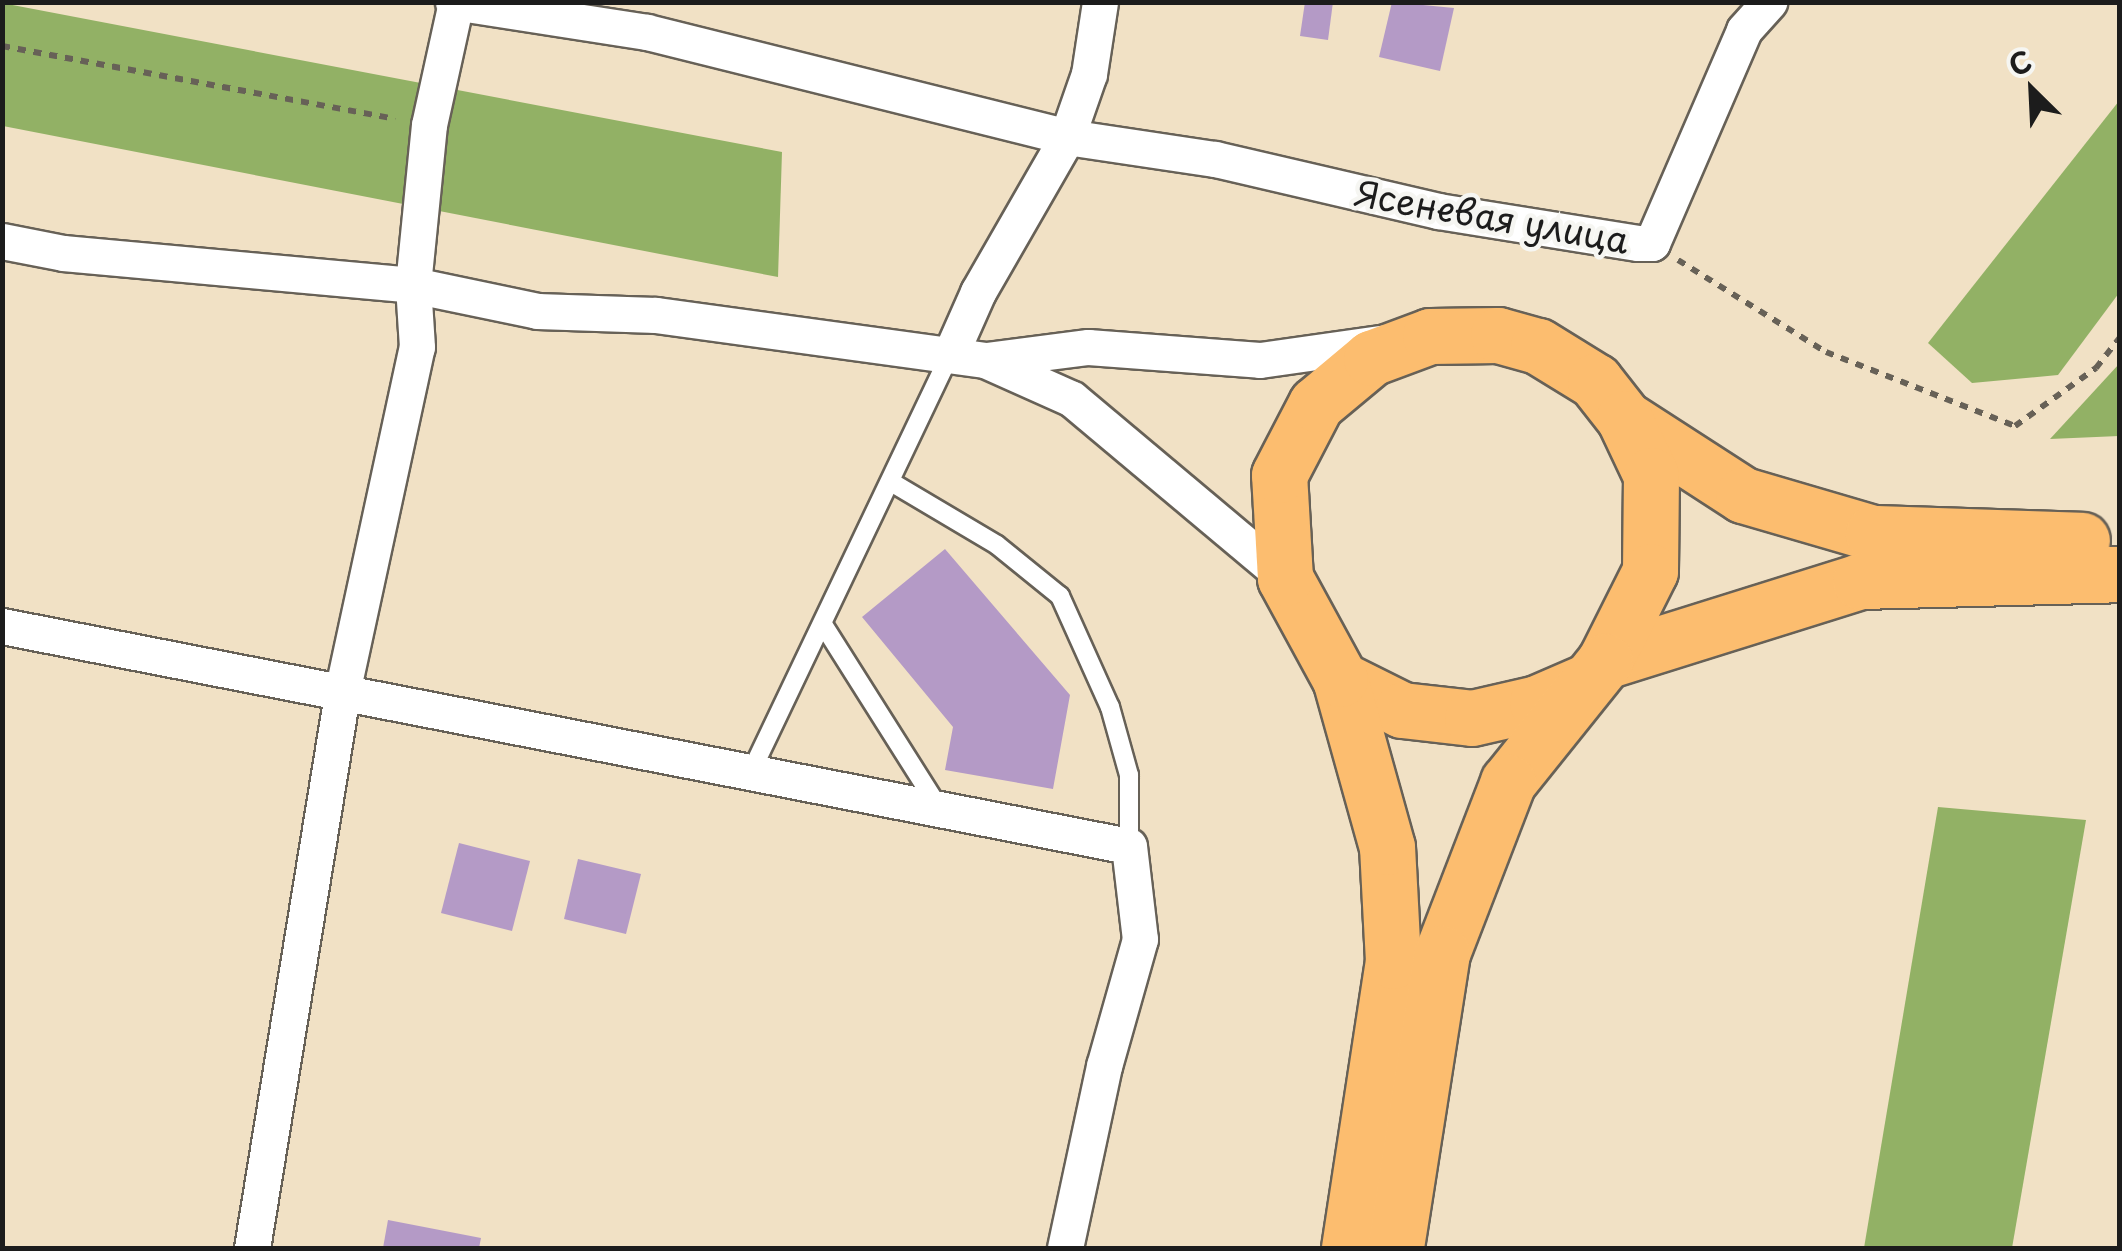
<!DOCTYPE html>
<html>
<head>
<meta charset="utf-8">
<style>
  body { margin:0 }
  #map { position:relative; width:2122px; height:1251px; overflow:hidden; background:#f1e1c5; font-family:"Playpen Sans",sans-serif }
  div>[style] { position:absolute }
  .forest>* { inset:0; background:#92b165 }
  .building>* { inset:0; background:#b49ac6 }
  .path>* { height:6px; margin-top:-3px; transform-origin:0; background:repeating-linear-gradient(90deg,#676157 0 8px,transparent 0 16px) }
  .roads { filter:drop-shadow(2px 0 #676157) drop-shadow(-2px 0 #676157) drop-shadow(0 2px #676157) drop-shadow(0 -2px #676157) }
  .service>* { height:18px; margin:-9px; padding:0 9px; transform-origin:9px; border-radius:9px; background:#fff }
  .minor>* { height:35px; margin:-17.5px; padding:0 17.5px; transform-origin:17.5px; border-radius:17.5px; background:#fff }
  .primary>* { height:55px; margin:-27.5px; padding:0 27.5px; transform-origin:27.5px; border-radius:27.5px; background:#fcbd6f }
  span { translate:-50% -50%; white-space:nowrap; text-align:center; line-height:1.15; -webkit-text-stroke:9px #f6f6f2; paint-order:stroke }
  .street-label { font-size:35px; color:#1c1c1c }
  .frame { position:absolute; inset:0; border:5px solid #1c1c1c; pointer-events:none }
  .north { position:absolute; left:1982px; top:40px; width:100px; height:100px; -webkit-text-stroke:8px #f6f6f2; paint-order:stroke; rotate:336deg; font-size:28px; font-weight:700; line-height:40px; text-align:center; color:#1c1c1c }
  .north::after { content:''; display:block; margin:auto; width:35px; height:45px; background:#1c1c1c; clip-path:polygon(50% 0,100% 100%,50% 72%,0 100%) }
</style>
</head>
<body>
<div id="map">
  <div class="forest">
    <i style="clip-path:polygon(2px 3px,782px 152px,778px 277px,3px 126px)"></i>
    <i style="clip-path:polygon(2119px 101px,2119px 293px,2058px 375px,1972px 383px,1928px 343px)"></i>
    <i style="clip-path:polygon(2119px 364px,2119px 436px,2050px 439px)"></i>
    <i style="clip-path:polygon(1938px 807px,2086px 820px,2012px 1248px,1864px 1248px)"></i>
  </div>
  <div class="building">
    <i style="clip-path:polygon(1305px 2px,1333px 2px,1328px 40px,1300px 36px)"></i>
    <i style="clip-path:polygon(1392px 2px,1454px 8px,1440px 71px,1379px 57px)"></i>
    <i style="clip-path:polygon(945px 549px,1070px 695px,1053px 789px,945px 770px,953px 727px,862px 617px)"></i>
    <i style="clip-path:polygon(459px 843px,530px 861px,512px 931px,441px 913px)"></i>
    <i style="clip-path:polygon(578px 859px,641px 874px,626px 934px,564px 919px)"></i>
    <i style="clip-path:polygon(388px 1220px,481px 1238px,479px 1248px,383px 1248px)"></i>
  </div>
  <div class="path">
    <i style="left:2px;top:46px;width:400px;rotate:10.5deg"></i>
    <i style="left:1678px;top:260px;width:174px;rotate:31.9deg"></i>
    <i style="left:1826px;top:352px;width:203px;rotate:21.4deg"></i>
    <i style="left:2015px;top:426px;width:100px;rotate:-35.6deg"></i>
    <i style="left:2096px;top:368px;width:39px;rotate:-52deg"></i>
  </div>
  <div class="roads">
    <div class="service">
      <i style="left:891px;top:482px;width:123px;rotate:30.7deg"></i>
      <i style="left:997px;top:545px;width:81px;rotate:39deg"></i>
      <i style="left:1060px;top:596px;width:122px;rotate:65.8deg"></i>
      <i style="left:1110px;top:707px;width:71px;rotate:74.4deg"></i>
      <i style="left:1129px;top:775px;width:71px;rotate:90deg"></i>
      <i style="left:824px;top:626px;width:215px;rotate:57.7deg"></i>
      <i style="left:750px;top:774px;width:467px;rotate:-64.5deg"></i>
    </div>
    <div class="minor">
      <i style="left:453px;top:2px;width:196px;rotate:8.8deg"></i>
      <i style="left:647px;top:32px;width:433px;rotate:14deg"></i>
      <i style="left:1067px;top:137px;width:150px;rotate:8.5deg"></i>
      <i style="left:1215px;top:159px;width:229px;rotate:13.1deg"></i>
      <i style="left:1438px;top:211px;width:203px;rotate:9.1deg"></i>
      <i style="left:1638px;top:243px;width:14px"></i>
      <i style="left:1652px;top:243px;width:232px;rotate:-66.6deg"></i>
      <i style="left:1744px;top:30px;width:38px;rotate:-48deg"></i>
      <i style="left:2px;top:241px;width:62px;rotate:11.1deg"></i>
      <i style="left:63px;top:253px;width:351px;rotate:5.2deg"></i>
      <i style="left:413px;top:285px;width:127px;rotate:11.8deg"></i>
      <i style="left:537px;top:311px;width:119px;rotate:1.9deg"></i>
      <i style="left:656px;top:315px;width:332px;rotate:7.8deg"></i>
      <i style="left:985px;top:360px;width:95px;rotate:24.1deg"></i>
      <i style="left:1072px;top:399px;width:278px;rotate:40deg"></i>
      <i style="left:951px;top:353px;width:67px;rotate:-66.1deg"></i>
      <i style="left:978px;top:292px;width:179px;rotate:-60.1deg"></i>
      <i style="left:1067px;top:137px;width:67px;rotate:-70.8deg"></i>
      <i style="left:1089px;top:74px;width:73px;rotate:-81.3deg"></i>
      <i style="left:986px;top:360px;width:103px;rotate:-7.3deg"></i>
      <i style="left:1088px;top:347px;width:172px;rotate:4.3deg"></i>
      <i style="left:1260px;top:360px;width:128px;rotate:-8.1deg"></i>
      <i style="left:2px;top:626px;width:1148px;rotate:11.05deg"></i>
      <i style="left:1129px;top:846px;width:94px;rotate:83.3deg"></i>
      <i style="left:1140px;top:939px;width:132px;rotate:105.8deg"></i>
      <i style="left:1104px;top:1066px;width:186px;rotate:102.1deg"></i>
      <i style="left:252px;top:1248px;width:567px;rotate:-80.77deg"></i>
      <i style="left:343px;top:688px;width:349px;rotate:-77.8deg"></i>
      <i style="left:417px;top:347px;width:62px;rotate:-93.7deg"></i>
      <i style="left:413px;top:285px;width:161px;rotate:-84.3deg"></i>
      <i style="left:429px;top:125px;width:126px;rotate:-77.6deg"></i>
    </div>
    <div class="primary">
      <i style="left:1624px;top:418px;width:142px;rotate:32.9deg"></i>
      <i style="left:1743px;top:495px;width:135px;rotate:16.3deg"></i>
      <i style="left:1873px;top:533px;width:209px;rotate:1.9deg"></i>
      <i style="left:1605px;top:661px;width:267px;rotate:-17.4deg"></i>
      <i style="left:1860px;top:581px;width:260px;rotate:-1.5deg"></i>
      <i style="left:1340px;top:679px;width:69px;rotate:26.6deg"></i>
      <i style="left:1402px;top:710px;width:70px;rotate:6.5deg"></i>
      <i style="left:1472px;top:718px;width:67px;rotate:-13deg"></i>
      <i style="left:1537px;top:703px;width:56px;rotate:-23.3deg"></i>
      <i style="left:1349px;top:1248px;width:290px;rotate:-81.3deg"></i>
      <i style="left:1393px;top:961px;width:114px;rotate:-93deg"></i>
      <i style="left:1387px;top:847px;width:174px;rotate:-105.6deg"></i>
      <i style="left:1340px;top:679px;width:115px;rotate:-118.6deg"></i>
      <i style="left:1285px;top:578px;width:103px;rotate:-93.3deg"></i>
      <i style="left:1279px;top:475px;width:80px;rotate:-62.5deg"></i>
      <i style="left:1316px;top:404px;width:72px;rotate:-39.9deg"></i>
      <i style="left:1371px;top:358px;width:63px;rotate:-20.4deg"></i>
      <i style="left:1430px;top:336px;width:68px;rotate:-0.8deg"></i>
      <i style="left:1498px;top:335px;width:41px;rotate:15.4deg"></i>
      <i style="left:1538px;top:346px;width:67px;rotate:31.6deg"></i>
      <i style="left:1595px;top:381px;width:47px;rotate:51.9deg"></i>
      <i style="left:1624px;top:418px;width:63px;rotate:64.7deg"></i>
      <i style="left:1651px;top:475px;width:96px;rotate:90.6deg"></i>
      <i style="left:1650px;top:571px;width:101px;rotate:116.6deg"></i>
      <i style="left:1605px;top:661px;width:155px;rotate:128.7deg"></i>
      <i style="left:1508px;top:782px;width:183px;rotate:111.1deg"></i>
      <i style="left:1442px;top:953px;width:299px;rotate:98.9deg"></i>
    </div>
  </div>
  <div class="street-label">
    <span style="left:1492px;top:216px;rotate:10deg">Ясеневая улица</span>
  </div>
  <div class="frame"></div>
  <div class="north">С</div>
</div>
</body>
</html>
